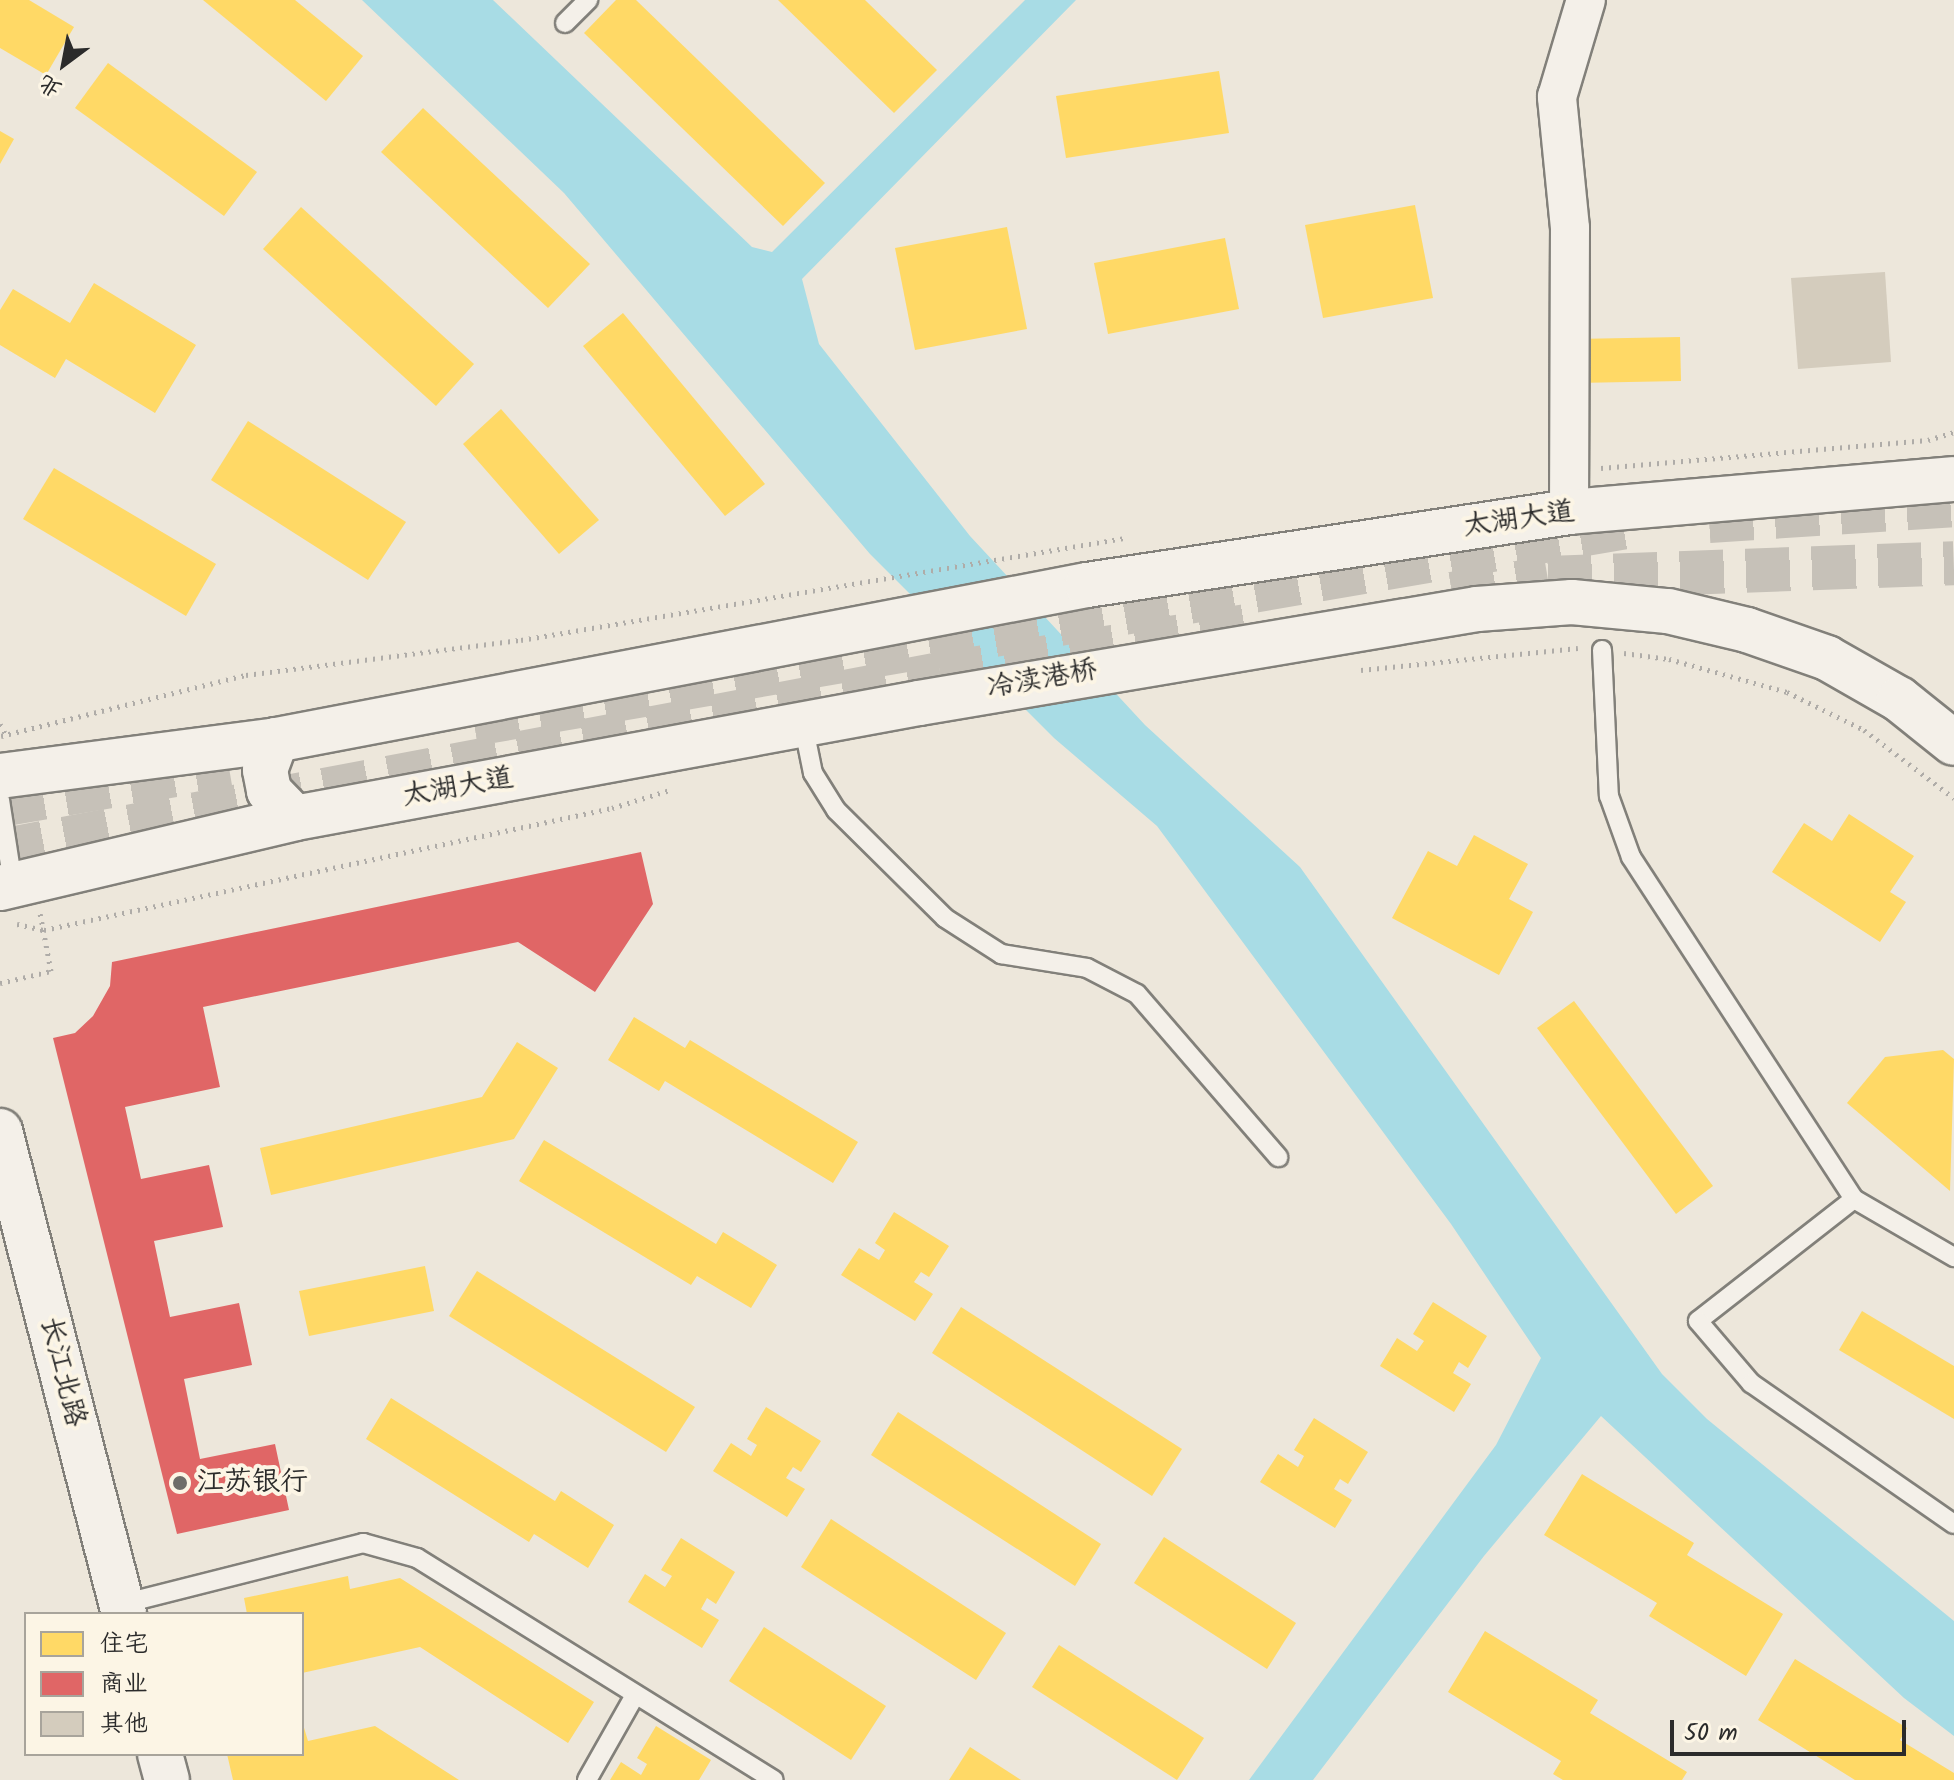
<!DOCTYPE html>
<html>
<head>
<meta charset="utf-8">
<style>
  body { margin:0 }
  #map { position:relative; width:1954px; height:1780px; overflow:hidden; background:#ede7db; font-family:Kalam,"LXGW WenKai TC",sans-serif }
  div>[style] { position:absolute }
  .water>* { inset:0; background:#a8dce5 }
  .homes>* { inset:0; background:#ffd966 }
  .shops>* { inset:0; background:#e06666 }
  .building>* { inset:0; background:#d4ccbd }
  .highway-tunnel>* { height:44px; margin-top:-22px; transform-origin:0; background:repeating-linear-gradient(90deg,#c6c1b8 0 44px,transparent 0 66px) }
  .path>* { height:5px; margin-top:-2.5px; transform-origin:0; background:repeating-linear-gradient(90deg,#afaca8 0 2px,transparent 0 8px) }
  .roads { filter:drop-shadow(2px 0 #82807a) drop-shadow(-2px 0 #82807a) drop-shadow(0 2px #82807a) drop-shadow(0 -2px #82807a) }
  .lane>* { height:18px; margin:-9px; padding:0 9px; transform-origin:9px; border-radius:9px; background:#f4f0e9 }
  .street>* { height:38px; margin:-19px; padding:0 19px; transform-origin:19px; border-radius:19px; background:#f4f0e9 }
  .secondary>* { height:44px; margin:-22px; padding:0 22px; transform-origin:22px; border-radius:22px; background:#f4f0e9 }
  .primary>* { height:44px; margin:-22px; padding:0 22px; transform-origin:22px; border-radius:22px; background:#f4f0e9 }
  .dots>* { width:22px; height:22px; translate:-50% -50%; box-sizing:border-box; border:4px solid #fcf5e5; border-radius:50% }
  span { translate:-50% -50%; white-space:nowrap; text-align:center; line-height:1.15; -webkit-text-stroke:8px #fcf5e5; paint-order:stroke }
  .street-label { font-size:28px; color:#2b2b2b }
  .poi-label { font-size:28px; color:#2b2b2b }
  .left { translate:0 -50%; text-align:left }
  .legend { position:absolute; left:24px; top:1612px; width:280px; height:144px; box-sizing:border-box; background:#fcf5e5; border:2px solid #a8a49b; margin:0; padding:10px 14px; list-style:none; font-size:24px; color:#2b2b2b }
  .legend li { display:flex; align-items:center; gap:16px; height:40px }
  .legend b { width:40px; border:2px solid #a8a49b }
  .north { position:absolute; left:24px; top:24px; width:80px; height:80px; -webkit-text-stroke:6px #fcf5e5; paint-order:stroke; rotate:212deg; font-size:22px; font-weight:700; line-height:32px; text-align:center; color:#2b2b2b }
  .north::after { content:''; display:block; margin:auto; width:28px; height:36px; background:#2b2b2b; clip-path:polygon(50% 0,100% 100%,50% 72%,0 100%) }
  .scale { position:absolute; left:1670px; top:1720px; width:236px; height:36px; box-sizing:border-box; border:4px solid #2b2b2b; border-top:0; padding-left:10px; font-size:24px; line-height:28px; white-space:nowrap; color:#2b2b2b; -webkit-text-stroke:6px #fcf5e5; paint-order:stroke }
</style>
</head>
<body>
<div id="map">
  <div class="water">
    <i style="clip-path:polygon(362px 0,493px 0,752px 247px,772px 252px,1025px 0,1076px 0,802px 279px,819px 344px,970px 536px,1145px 725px,1300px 867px,1662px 1374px,1707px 1419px,1954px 1621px,1954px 1736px,1904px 1698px,1601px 1416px,1484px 1556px,1313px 1780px,1249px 1780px,1496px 1445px,1541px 1358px,1451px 1224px,1157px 826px,1054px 738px,870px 554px,564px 193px)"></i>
  </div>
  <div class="homes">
    <i style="clip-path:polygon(0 0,29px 0,74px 27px,46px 75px,0 48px)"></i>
    <i style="clip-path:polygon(203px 0,295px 0,363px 56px,326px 101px)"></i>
    <i style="clip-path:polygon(616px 0,636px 0,825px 183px,783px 226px,584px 33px)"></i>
    <i style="clip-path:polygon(778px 0,865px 0,937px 70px,894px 113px)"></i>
    <i style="clip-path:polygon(108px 63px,257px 172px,224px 216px,75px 108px)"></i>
    <i style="clip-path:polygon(1219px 71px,1229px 133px,1066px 158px,1056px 96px)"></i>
    <i style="clip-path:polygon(423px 108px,590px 264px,548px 308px,381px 152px)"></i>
    <i style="clip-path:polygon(0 131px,14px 139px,0 164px)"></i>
    <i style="clip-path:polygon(1415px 205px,1433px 298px,1323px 318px,1305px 225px)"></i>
    <i style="clip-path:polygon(301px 207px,474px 364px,436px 406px,263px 249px)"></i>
    <i style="clip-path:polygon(1007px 227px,1027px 329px,915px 350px,895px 248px)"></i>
    <i style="clip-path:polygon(1225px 238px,1239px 309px,1108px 334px,1094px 263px)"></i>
    <i style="clip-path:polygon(94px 283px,196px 345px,155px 413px,66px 359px,55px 378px,0 345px,0 310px,13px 289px,70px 323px)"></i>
    <i style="clip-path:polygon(623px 313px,765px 484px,725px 516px,583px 346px)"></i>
    <i style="clip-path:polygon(1680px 337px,1681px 381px,1576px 383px,1575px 339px)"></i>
    <i style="clip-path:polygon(501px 409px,599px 520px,559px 554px,463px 444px)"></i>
    <i style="clip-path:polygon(248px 421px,406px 522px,368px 580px,211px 480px)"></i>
    <i style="clip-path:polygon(54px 468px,216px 564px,186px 616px,23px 519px)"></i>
    <i style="clip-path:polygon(1849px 814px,1914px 856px,1890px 892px,1906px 902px,1880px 942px,1772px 872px,1804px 823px,1832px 841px)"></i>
    <i style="clip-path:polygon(1474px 835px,1528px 864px,1509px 899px,1533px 912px,1499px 975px,1392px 918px,1428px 851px,1457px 866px)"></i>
    <i style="clip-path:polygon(1574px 1001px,1713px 1186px,1676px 1214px,1537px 1028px)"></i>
    <i style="clip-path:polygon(634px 1017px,685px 1048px,690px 1040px,858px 1142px,833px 1183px,665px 1081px,659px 1091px,608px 1060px)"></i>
    <i style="clip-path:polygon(517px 1042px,558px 1068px,514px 1139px,271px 1195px,260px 1148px,482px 1097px)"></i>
    <i style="clip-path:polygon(1943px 1050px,1954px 1059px,1950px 1191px,1847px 1103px,1885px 1057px)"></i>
    <i style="clip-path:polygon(544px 1140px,716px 1244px,723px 1232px,777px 1265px,751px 1308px,697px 1276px,691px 1285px,519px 1181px)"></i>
    <i style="clip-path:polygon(894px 1212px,949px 1246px,929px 1277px,921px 1272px,914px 1282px,933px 1294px,915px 1321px,841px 1275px,859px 1248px,879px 1260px,885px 1250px,875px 1243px)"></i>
    <i style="clip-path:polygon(425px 1266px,434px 1311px,309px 1336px,299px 1291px)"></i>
    <i style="clip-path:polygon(477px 1271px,695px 1407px,666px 1452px,449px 1316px)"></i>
    <i style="clip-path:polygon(1433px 1302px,1487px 1336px,1468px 1368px,1459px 1362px,1453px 1373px,1471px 1384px,1454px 1412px,1380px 1366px,1397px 1338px,1417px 1351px,1424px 1341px,1413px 1334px)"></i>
    <i style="clip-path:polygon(961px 1307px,1182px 1449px,1152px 1496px,932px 1353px)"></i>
    <i style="clip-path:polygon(1862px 1311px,1954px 1366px,1954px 1419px,1839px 1350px)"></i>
    <i style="clip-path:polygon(391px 1398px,555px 1501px,561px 1491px,614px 1525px,588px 1568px,534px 1534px,529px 1542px,366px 1439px)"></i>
    <i style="clip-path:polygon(766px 1407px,821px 1441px,801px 1472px,793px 1467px,786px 1478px,805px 1489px,787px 1517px,713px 1471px,731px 1443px,751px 1456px,757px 1445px,747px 1439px)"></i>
    <i style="clip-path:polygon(898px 1412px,1101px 1544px,1075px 1586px,871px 1455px)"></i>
    <i style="clip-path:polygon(1314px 1418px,1368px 1452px,1348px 1484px,1340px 1479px,1334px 1489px,1352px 1500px,1335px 1528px,1260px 1482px,1278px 1454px,1298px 1467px,1304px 1456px,1294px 1450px)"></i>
    <i style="clip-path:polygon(1582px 1474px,1694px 1543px,1687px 1555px,1783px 1614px,1746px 1676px,1649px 1616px,1657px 1603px,1544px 1535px)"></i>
    <i style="clip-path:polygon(831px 1519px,1006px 1633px,976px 1680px,801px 1567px)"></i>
    <i style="clip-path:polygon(1164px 1537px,1296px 1623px,1267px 1669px,1134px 1583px)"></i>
    <i style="clip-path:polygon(681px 1538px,735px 1572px,716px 1604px,707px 1598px,701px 1609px,719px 1620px,702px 1648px,628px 1602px,645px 1574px,665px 1587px,672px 1576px,661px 1570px)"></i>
    <i style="clip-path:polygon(348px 1576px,350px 1589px,400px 1578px,594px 1702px,568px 1743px,420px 1647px,302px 1673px,302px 1614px,247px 1614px,244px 1598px)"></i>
    <i style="clip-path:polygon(764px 1627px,886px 1706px,851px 1760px,729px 1681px)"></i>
    <i style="clip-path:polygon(1485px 1631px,1598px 1700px,1590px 1713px,1687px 1772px,1682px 1780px,1563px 1780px,1553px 1774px,1561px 1761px,1448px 1692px)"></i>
    <i style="clip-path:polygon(1059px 1645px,1204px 1738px,1177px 1780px,1032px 1687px)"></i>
    <i style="clip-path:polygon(1795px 1659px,1907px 1728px,1900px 1740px,1954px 1773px,1954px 1780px,1855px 1780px,1758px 1720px)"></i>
    <i style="clip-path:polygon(302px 1721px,308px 1741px,375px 1726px,459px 1780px,233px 1780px,227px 1754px,302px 1754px)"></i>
    <i style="clip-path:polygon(656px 1726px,711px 1760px,699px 1780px,610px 1780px,621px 1762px,641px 1775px,647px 1764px,637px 1758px)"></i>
    <i style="clip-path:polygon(970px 1747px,1021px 1780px,949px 1780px)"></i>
  </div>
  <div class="shops">
    <i style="clip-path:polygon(641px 852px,653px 904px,595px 992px,518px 942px,203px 1007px,220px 1087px,125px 1107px,141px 1179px,209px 1165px,223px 1227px,154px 1241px,170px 1317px,239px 1303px,252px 1365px,184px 1379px,200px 1459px,275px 1444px,289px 1510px,177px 1534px,53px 1038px,75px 1033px,93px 1016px,110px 986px,112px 962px)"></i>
  </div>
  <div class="building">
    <i style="clip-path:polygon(1885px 272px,1891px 362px,1798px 369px,1791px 278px)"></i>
  </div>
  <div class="highway-tunnel">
    <i style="left:1709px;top:521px;width:246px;rotate:-3.7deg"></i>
    <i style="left:1452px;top:594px;width:97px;rotate:-9.5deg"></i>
    <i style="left:1548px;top:578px;width:406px;rotate:-2.1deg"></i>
    <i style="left:474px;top:724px;width:1175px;rotate:-9.7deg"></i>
    <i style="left:0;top:805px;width:232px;rotate:-9.7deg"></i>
    <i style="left:0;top:851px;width:957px;rotate:-10.66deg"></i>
    <i style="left:940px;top:674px;width:317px;rotate:-8.9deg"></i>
  </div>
  <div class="path">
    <i style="left:1601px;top:468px;width:328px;rotate:-4.9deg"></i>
    <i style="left:1928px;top:440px;width:27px;rotate:-17deg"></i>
    <i style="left:1624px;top:653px;width:45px;rotate:7.6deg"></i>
    <i style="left:1669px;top:659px;width:123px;rotate:15.6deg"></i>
    <i style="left:1787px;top:692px;width:86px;rotate:26.3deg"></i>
    <i style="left:1864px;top:730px;width:113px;rotate:37.1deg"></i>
    <i style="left:1361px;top:670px;width:218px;rotate:-5.8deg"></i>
    <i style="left:0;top:724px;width:13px;rotate:61deg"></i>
    <i style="left:1px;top:736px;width:252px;rotate:-14deg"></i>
    <i style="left:246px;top:675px;width:277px;rotate:-7.3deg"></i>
    <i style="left:521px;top:640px;width:613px;rotate:-9.59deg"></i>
    <i style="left:17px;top:924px;width:28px;rotate:13deg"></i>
    <i style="left:44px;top:930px;width:581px;rotate:-12.12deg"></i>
    <i style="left:612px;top:808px;width:61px;rotate:-17.2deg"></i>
    <i style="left:0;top:983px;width:52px;rotate:-13.2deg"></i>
    <i style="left:51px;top:971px;width:59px;rotate:-100.7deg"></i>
  </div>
  <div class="roads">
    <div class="lane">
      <i style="left:565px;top:23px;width:33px;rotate:-45deg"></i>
      <i style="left:1602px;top:650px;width:146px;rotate:87.3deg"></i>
      <i style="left:1609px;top:796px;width:65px;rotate:70.2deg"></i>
      <i style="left:1631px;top:857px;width:408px;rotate:56.9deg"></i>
      <i style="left:1854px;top:1199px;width:116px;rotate:30.1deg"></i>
      <i style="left:803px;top:724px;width:50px;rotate:78.5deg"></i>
      <i style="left:813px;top:773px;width:44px;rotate:58.1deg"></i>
      <i style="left:836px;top:810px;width:153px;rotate:44.7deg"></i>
      <i style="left:945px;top:918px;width:67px;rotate:32.7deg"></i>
      <i style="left:1001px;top:954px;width:87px;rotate:9.2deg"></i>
      <i style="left:1087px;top:968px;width:56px;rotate:27.5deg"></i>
      <i style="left:1137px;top:994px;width:216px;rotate:49.1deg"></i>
      <i style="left:0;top:800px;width:85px;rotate:81.2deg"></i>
      <i style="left:1854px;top:1199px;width:198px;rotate:142deg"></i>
      <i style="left:1698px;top:1321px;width:82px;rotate:49.5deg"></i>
      <i style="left:1751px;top:1383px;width:247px;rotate:34.8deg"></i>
      <i style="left:122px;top:1604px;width:249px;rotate:-14.2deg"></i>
      <i style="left:363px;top:1543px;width:56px;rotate:15.5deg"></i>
      <i style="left:417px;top:1558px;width:420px;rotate:31.9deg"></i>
      <i style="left:587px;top:1780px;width:98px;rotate:-60.5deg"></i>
    </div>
    <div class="street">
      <i style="left:1569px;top:512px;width:284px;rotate:-89.8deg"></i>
      <i style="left:1570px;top:228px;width:132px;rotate:-95.7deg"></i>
      <i style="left:1557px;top:97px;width:101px;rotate:-73.4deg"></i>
    </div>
    <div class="secondary">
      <i style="left:0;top:1131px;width:499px;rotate:75.6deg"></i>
      <i style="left:160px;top:1754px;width:27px;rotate:75deg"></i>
    </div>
    <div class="primary">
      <i style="left:276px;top:740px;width:32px;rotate:110deg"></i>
      <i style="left:265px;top:770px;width:21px;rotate:79deg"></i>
      <i style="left:269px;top:791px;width:37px;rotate:46deg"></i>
      <i style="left:0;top:776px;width:278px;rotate:-7.4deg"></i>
      <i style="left:276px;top:740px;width:826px;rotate:-10.82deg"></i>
      <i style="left:1087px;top:585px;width:487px;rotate:-8.6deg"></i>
      <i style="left:1569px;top:512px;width:386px;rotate:-4.9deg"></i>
      <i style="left:0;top:888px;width:303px;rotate:-13.3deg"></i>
      <i style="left:295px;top:818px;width:635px;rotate:-10.44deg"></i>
      <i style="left:919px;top:703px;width:566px;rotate:-9.56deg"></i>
      <i style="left:1477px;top:609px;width:95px;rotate:-4.2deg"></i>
      <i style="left:1572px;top:602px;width:96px;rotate:5.4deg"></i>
      <i style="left:1668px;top:611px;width:81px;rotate:13.5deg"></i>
      <i style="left:1747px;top:630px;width:85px;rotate:19.3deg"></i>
      <i style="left:1827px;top:658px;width:83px;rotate:29.7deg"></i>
      <i style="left:1899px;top:699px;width:70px;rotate:38.7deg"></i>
    </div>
  </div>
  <div class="dots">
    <i style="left:180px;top:1483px;background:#6f6d69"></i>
  </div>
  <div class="street-label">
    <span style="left:1519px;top:520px;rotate:-8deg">太湖大道</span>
    <span style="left:1042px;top:680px;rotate:-10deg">冷渎港桥</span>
    <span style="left:458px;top:788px;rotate:-10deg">太湖大道</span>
    <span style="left:62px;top:1372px;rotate:76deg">长江北路</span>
  </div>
  <div class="poi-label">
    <span class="left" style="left:196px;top:1483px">江苏银行</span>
  </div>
  <ul class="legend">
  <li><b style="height:22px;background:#ffd966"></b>住宅</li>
  <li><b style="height:22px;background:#e06666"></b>商业</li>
  <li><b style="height:22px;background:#d4ccbd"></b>其他</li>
  </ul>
  <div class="north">北</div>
  <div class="scale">50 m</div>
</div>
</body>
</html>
